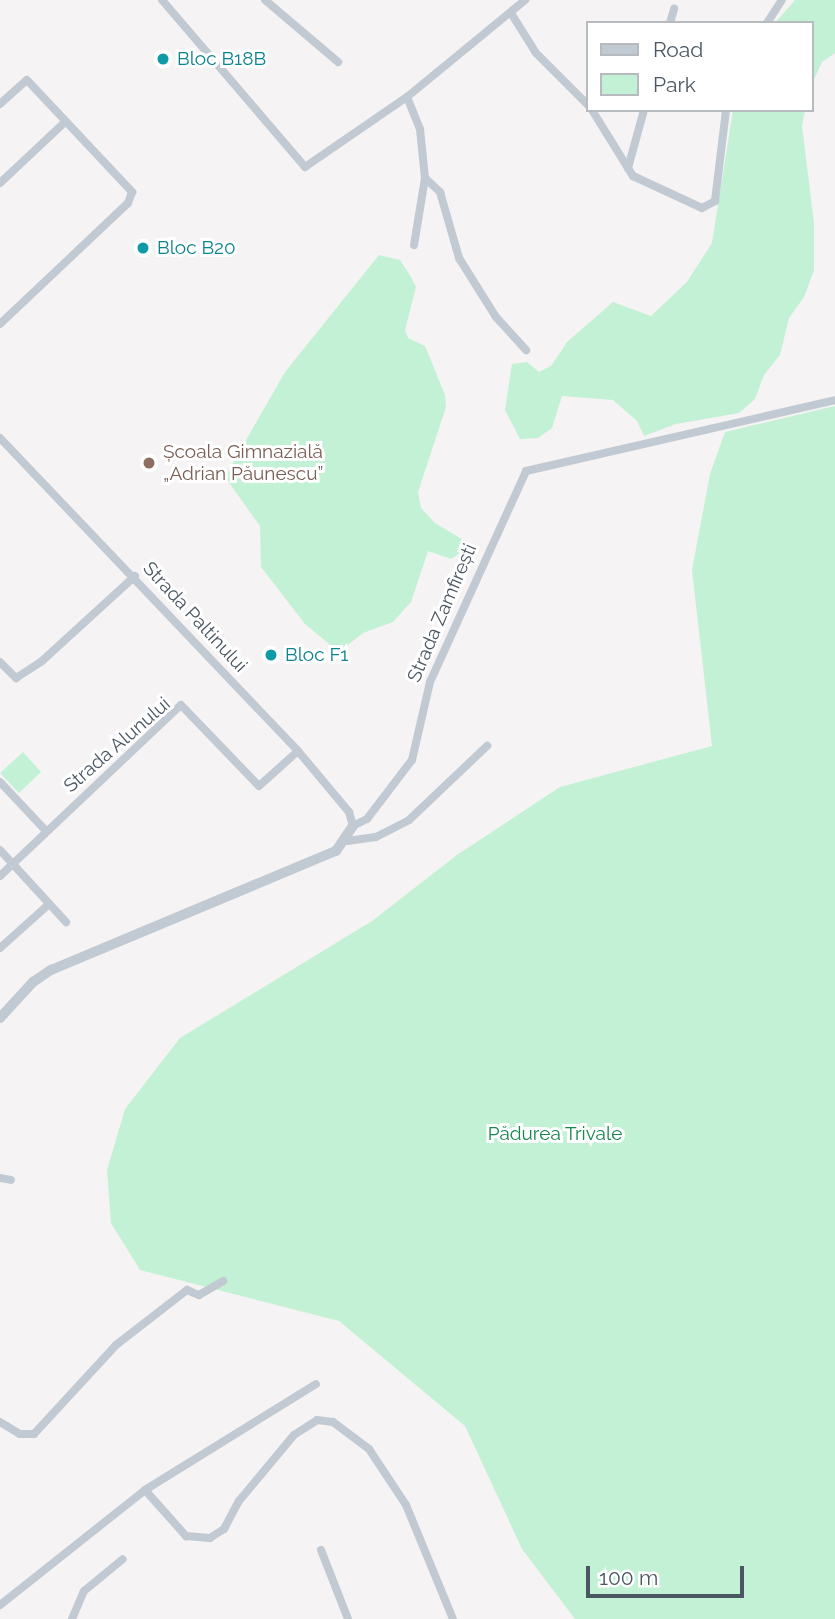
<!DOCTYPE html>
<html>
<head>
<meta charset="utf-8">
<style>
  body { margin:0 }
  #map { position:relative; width:835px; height:1619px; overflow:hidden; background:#f5f3f3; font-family:Raleway,sans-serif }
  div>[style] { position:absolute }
  .green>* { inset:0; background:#c3f1d5 }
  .minor>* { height:8px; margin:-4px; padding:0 4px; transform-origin:4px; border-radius:4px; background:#c1cad2 }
  .tertiary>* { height:10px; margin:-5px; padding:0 5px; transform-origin:5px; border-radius:5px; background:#c1cad2 }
  .dots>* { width:19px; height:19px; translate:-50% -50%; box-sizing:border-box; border:4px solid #fff; border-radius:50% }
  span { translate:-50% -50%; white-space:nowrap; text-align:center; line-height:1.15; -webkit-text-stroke:6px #fff; paint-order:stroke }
  .culture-label { font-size:19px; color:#0d838f }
  .left { translate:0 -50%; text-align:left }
  .education-label { font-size:19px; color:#785e54 }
  .street-label { font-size:19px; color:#4a5661 }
  .park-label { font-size:19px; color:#17864f }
  .legend { position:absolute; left:586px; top:21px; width:228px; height:91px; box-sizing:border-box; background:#fff; border:2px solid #b7bbc0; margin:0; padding:9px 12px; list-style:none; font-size:21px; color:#4a5661 }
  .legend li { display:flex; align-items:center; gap:14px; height:35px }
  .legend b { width:35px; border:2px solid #b7bbc0 }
  .scale { position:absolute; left:586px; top:1566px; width:158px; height:32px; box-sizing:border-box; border:4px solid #4a5661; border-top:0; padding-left:9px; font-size:21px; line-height:24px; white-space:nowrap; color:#4a5661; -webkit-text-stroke:5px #fff; paint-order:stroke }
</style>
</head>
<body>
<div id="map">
  <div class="green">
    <i style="clip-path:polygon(795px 0,835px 0,835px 53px,822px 62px,812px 84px,812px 23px,775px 23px)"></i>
    <i style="clip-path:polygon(733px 110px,805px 110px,802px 126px,814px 223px,814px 270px,804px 297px,789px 318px,780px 355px,764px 375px,755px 399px,739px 413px,676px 424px,644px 436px,637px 421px,613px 400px,562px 396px,552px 428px,538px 438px,520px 439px,505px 410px,512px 364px,527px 362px,539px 372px,551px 366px,567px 342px,613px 302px,651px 316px,687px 282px,712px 243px)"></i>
    <i style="clip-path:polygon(379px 255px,400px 260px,411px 277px,416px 287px,405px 330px,408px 338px,425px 346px,445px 395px,446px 407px,418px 492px,421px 508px,435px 523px,465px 541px,460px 553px,451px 559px,428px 551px,411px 602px,393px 622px,363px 633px,339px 652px,305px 624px,261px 567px,260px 526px,225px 477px,285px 372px)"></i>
    <i style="clip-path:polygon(835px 406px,835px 1619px,575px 1619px,522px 1549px,465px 1426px,339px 1321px,140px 1270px,111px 1223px,107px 1170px,125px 1109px,180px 1038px,372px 921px,457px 855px,560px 787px,712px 746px,692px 570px,710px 474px,725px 432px)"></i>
    <i style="clip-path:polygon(23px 752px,41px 772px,19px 793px,0 773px)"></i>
  </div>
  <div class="minor">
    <i style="left:162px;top:0;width:220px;rotate:49.4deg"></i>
    <i style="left:305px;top:167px;width:124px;rotate:-34.5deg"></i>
    <i style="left:407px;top:97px;width:153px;rotate:-39.4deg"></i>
    <i style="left:265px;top:0;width:96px;rotate:40.3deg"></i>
    <i style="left:511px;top:13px;width:47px;rotate:58deg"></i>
    <i style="left:536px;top:53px;width:74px;rotate:45deg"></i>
    <i style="left:670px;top:23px;width:15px;rotate:-74deg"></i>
    <i style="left:767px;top:23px;width:27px;rotate:-57deg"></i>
    <i style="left:407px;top:97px;width:35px;rotate:68deg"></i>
    <i style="left:420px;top:129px;width:49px;rotate:84.2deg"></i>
    <i style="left:425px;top:178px;width:68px;rotate:99.3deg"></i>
    <i style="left:0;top:104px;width:36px;rotate:-42deg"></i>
    <i style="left:27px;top:80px;width:154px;rotate:46.8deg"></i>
    <i style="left:132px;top:192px;width:12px;rotate:110deg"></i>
    <i style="left:128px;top:203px;width:176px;rotate:136.6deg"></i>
    <i style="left:592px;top:110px;width:78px;rotate:58.2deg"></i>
    <i style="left:633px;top:176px;width:76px;rotate:24.9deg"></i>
    <i style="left:702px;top:208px;width:15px;rotate:-28deg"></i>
    <i style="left:715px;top:201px;width:92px;rotate:-83.1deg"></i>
    <i style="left:628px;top:168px;width:60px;rotate:-74.6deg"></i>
    <i style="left:425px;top:178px;width:21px;rotate:43deg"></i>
    <i style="left:440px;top:192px;width:69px;rotate:73.9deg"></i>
    <i style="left:459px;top:258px;width:70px;rotate:57.9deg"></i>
    <i style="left:496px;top:317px;width:45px;rotate:47.7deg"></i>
    <i style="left:0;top:183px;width:89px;rotate:-43.2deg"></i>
    <i style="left:0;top:438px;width:432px;rotate:46.4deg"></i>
    <i style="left:298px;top:751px;width:80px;rotate:50.1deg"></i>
    <i style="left:349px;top:812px;width:15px;rotate:74deg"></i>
    <i style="left:353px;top:826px;width:16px;rotate:-27deg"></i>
    <i style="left:367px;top:819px;width:74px;rotate:-52.7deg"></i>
    <i style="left:412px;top:760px;width:80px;rotate:-77deg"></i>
    <i style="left:430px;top:682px;width:232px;rotate:-65.5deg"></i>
    <i style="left:526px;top:471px;width:317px;rotate:-12.9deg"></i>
    <i style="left:0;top:662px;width:23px;rotate:45deg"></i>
    <i style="left:16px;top:678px;width:31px;rotate:-33deg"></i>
    <i style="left:42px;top:661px;width:126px;rotate:-42.4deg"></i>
    <i style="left:0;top:782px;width:67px;rotate:46.8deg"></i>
    <i style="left:347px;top:841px;width:29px;rotate:-8deg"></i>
    <i style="left:376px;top:837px;width:37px;rotate:-27deg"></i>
    <i style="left:409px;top:820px;width:108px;rotate:-43.5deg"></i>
    <i style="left:0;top:850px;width:98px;rotate:47.5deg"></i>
    <i style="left:0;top:876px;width:249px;rotate:-43.4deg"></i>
    <i style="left:181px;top:705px;width:112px;rotate:46.1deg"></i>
    <i style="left:259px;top:786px;width:52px;rotate:-41.9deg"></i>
    <i style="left:0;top:948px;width:66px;rotate:-41.9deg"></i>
    <i style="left:0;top:1178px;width:11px;rotate:10deg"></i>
    <i style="left:0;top:1422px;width:23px;rotate:31deg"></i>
    <i style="left:20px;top:1434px;width:14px"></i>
    <i style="left:34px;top:1434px;width:121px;rotate:-47.3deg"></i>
    <i style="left:116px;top:1345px;width:90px;rotate:-37.8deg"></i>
    <i style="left:187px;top:1290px;width:13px;rotate:23deg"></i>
    <i style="left:199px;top:1295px;width:28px;rotate:-30deg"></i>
    <i style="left:145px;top:1490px;width:201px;rotate:-31.8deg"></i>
    <i style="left:321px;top:1550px;width:74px;rotate:68.6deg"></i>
    <i style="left:0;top:1605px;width:185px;rotate:-38.4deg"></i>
    <i style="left:145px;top:1490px;width:62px;rotate:48.3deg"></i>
    <i style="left:186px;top:1536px;width:24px;rotate:5deg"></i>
    <i style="left:210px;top:1538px;width:17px;rotate:-33deg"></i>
    <i style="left:224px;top:1529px;width:32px;rotate:-62deg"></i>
    <i style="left:239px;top:1501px;width:86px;rotate:-50.2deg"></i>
    <i style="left:294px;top:1435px;width:27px;rotate:-33deg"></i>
    <i style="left:317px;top:1420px;width:16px;rotate:7deg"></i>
    <i style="left:333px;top:1422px;width:45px;rotate:36.9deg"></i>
    <i style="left:369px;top:1449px;width:67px;rotate:56.5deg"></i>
    <i style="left:406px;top:1505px;width:123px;rotate:67.6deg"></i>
    <i style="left:72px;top:1619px;width:30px;rotate:-67deg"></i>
    <i style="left:84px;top:1591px;width:50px;rotate:-39.4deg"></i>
  </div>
  <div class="tertiary">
    <i style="left:0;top:1018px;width:49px;rotate:-47.5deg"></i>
    <i style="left:33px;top:982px;width:22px;rotate:-34deg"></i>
    <i style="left:51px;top:970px;width:309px;rotate:-22.7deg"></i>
    <i style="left:336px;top:851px;width:30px;rotate:-56deg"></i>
  </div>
  <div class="dots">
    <i style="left:163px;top:59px;background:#0f9aa8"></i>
    <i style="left:143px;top:248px;background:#0f9aa8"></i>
    <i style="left:149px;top:463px;background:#8d6e63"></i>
    <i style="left:271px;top:655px;background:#0f9aa8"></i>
  </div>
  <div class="culture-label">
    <span class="left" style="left:177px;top:59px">Bloc B18B</span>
    <span class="left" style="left:157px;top:248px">Bloc B20</span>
    <span class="left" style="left:285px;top:655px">Bloc F1</span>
  </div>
  <div class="education-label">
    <span class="left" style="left:163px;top:463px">Școala Gimnazială<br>„Adrian Păunescu”</span>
  </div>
  <div class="street-label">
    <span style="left:442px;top:613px;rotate:-67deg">Strada Zamfirești</span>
    <span style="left:195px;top:617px;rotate:47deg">Strada Paltinului</span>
    <span style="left:117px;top:745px;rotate:-41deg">Strada Alunului</span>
  </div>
  <div class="park-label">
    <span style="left:555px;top:1134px">Pădurea Trivale</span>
  </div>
  <ul class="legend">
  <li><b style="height:9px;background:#c1cad2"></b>Road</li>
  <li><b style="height:19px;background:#c3f1d5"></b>Park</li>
  </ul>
  <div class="scale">100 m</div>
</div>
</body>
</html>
